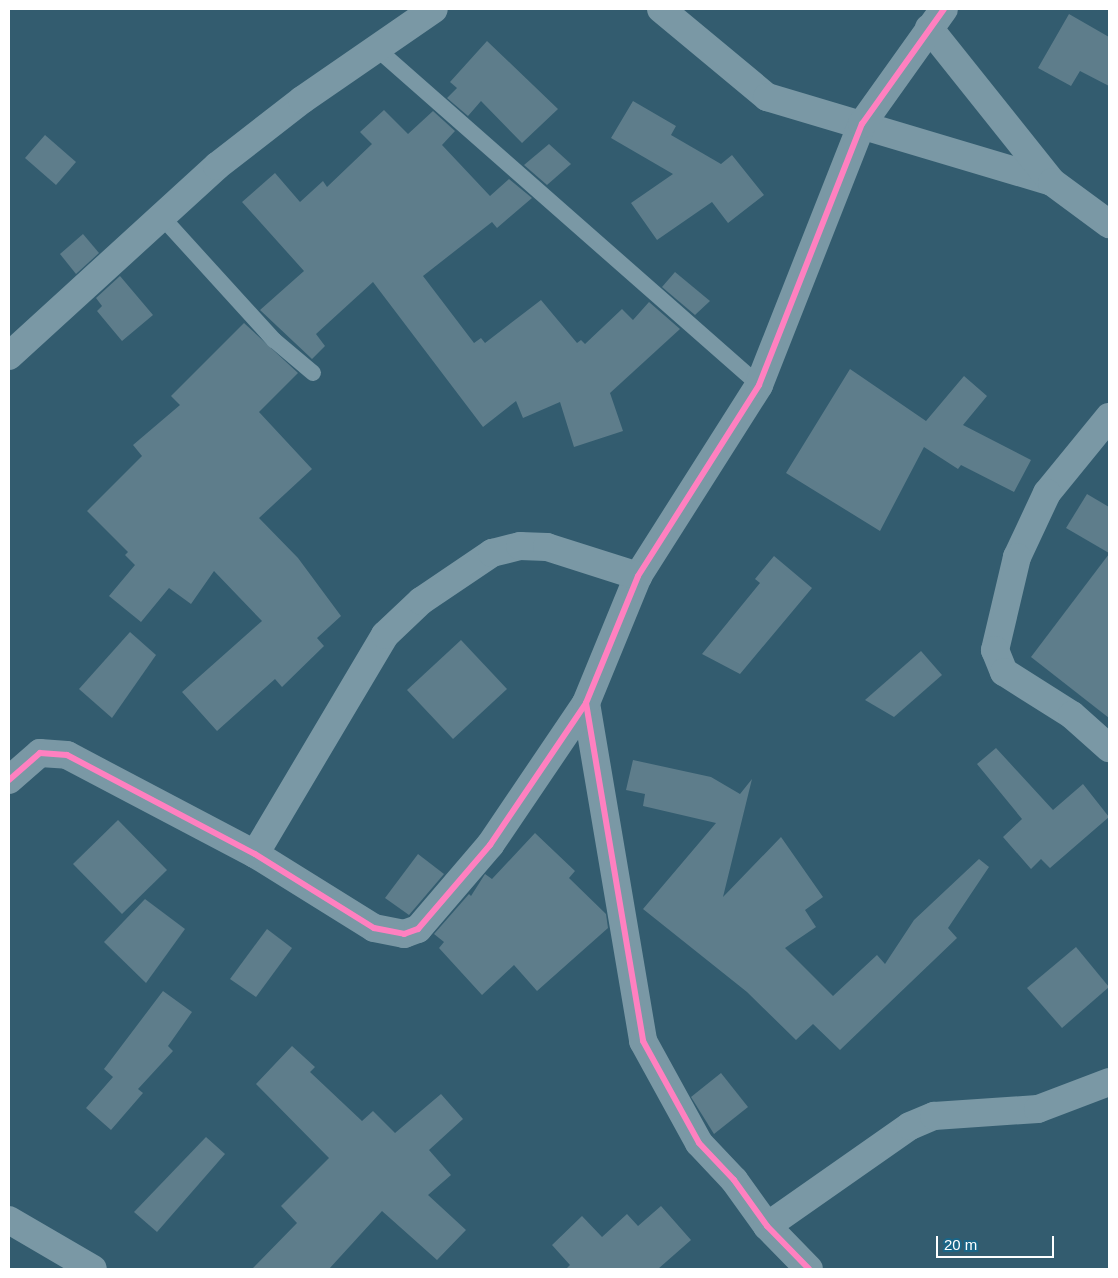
<!DOCTYPE html>
<html>
<head>
<meta charset="utf-8">
<style>
  body { margin:0 }
  #map { position:relative; width:1118px; height:1278px; overflow:hidden; background:#335c6f; font-family:Arial,sans-serif }
  div>[style] { position:absolute }
  .building>* { inset:0; background:#5e7d8b }
  .service>* { height:16px; margin:-8px; padding:0 8px; transform-origin:8px; border-radius:8px; background:#7a98a5 }
  .minor>* { height:28px; margin:-14px; padding:0 14px; transform-origin:14px; border-radius:14px; background:#7a98a5 }
  .cycleway>* { height:6px; margin:-3px; padding:0 3px; transform-origin:3px; border-radius:3px; background:#ff80c0 }
  span { translate:-50% -50%; white-space:nowrap; text-align:center; line-height:1.15; -webkit-text-stroke:5px #1a6688; paint-order:stroke }
  .frame { position:absolute; inset:0; border:10px solid #fff; pointer-events:none }
  .scale { position:absolute; left:936px; top:1236px; width:118px; height:22px; box-sizing:border-box; border:2px solid #fff; border-top:0; padding-left:6px; font-size:15px; line-height:18px; white-space:nowrap; color:#fff; -webkit-text-stroke:4px #1a6688; paint-order:stroke }
</style>
</head>
<body>
<div id="map">
  <div class="building">
    <i style="clip-path:polygon(1069px 14px,1109px 37px,1109px 86px,1080px 71px,1071px 86px,1038px 68px)"></i>
    <i style="clip-path:polygon(487px 41px,558px 109px,522px 143px,481px 101px,468px 116px,447px 98px,457px 88px,450px 82px)"></i>
    <i style="clip-path:polygon(633px 101px,676px 126px,671px 135px,721px 164px,732px 155px,764px 195px,728px 223px,712px 202px,657px 240px,631px 203px,673px 174px,611px 138px)"></i>
    <i style="clip-path:polygon(384px 110px,408px 134px,433px 111px,455px 131px,442px 145px,490px 196px,509px 179px,532px 198px,497px 228px,492px 222px,423px 276px,474px 343px,481px 338px,485px 343px,541px 300px,577px 343px,581px 340px,585px 344px,622px 309px,633px 320px,649px 302px,680px 329px,610px 393px,623px 431px,574px 447px,560px 402px,523px 418px,516px 401px,483px 427px,373px 282px,316px 334px,325px 346px,312px 359px,260px 310px,304px 271px,242px 202px,275px 173px,300px 202px,323px 181px,327px 187px,372px 144px,360px 132px)"></i>
    <i style="clip-path:polygon(45px 135px,76px 162px,56px 185px,25px 158px)"></i>
    <i style="clip-path:polygon(549px 144px,571px 164px,547px 185px,524px 165px)"></i>
    <i style="clip-path:polygon(83px 234px,99px 253px,76px 274px,60px 254px)"></i>
    <i style="clip-path:polygon(675px 272px,710px 301px,695px 315px,662px 287px)"></i>
    <i style="clip-path:polygon(120px 276px,153px 315px,122px 341px,97px 311px,102px 306px,96px 298px)"></i>
    <i style="clip-path:polygon(244px 323px,298px 373px,259px 412px,312px 469px,259px 518px,298px 558px,341px 616px,317px 638px,324px 646px,282px 687px,275px 679px,217px 731px,182px 692px,262px 621px,214px 571px,191px 604px,169px 588px,141px 622px,109px 596px,135px 565px,125px 555px,128px 552px,87px 511px,142px 456px,133px 445px,180px 405px,171px 396px)"></i>
    <i style="clip-path:polygon(850px 369px,926px 421px,964px 376px,987px 396px,963px 425px,1031px 460px,1014px 492px,961px 465px,958px 469px,924px 447px,880px 531px,786px 473px)"></i>
    <i style="clip-path:polygon(1087px 494px,1109px 507px,1109px 553px,1066px 528px)"></i>
    <i style="clip-path:polygon(1109px 554px,1109px 718px,1031px 657px)"></i>
    <i style="clip-path:polygon(774px 556px,812px 588px,740px 674px,702px 654px,760px 583px,755px 579px)"></i>
    <i style="clip-path:polygon(130px 632px,156px 655px,112px 718px,79px 689px)"></i>
    <i style="clip-path:polygon(461px 640px,507px 689px,453px 739px,407px 690px)"></i>
    <i style="clip-path:polygon(921px 651px,942px 675px,894px 717px,865px 700px)"></i>
    <i style="clip-path:polygon(996px 748px,1053px 810px,1083px 784px,1109px 817px,1050px 868px,1041px 859px,1031px 869px,1003px 837px,1022px 819px,977px 764px)"></i>
    <i style="clip-path:polygon(633px 760px,711px 777px,740px 794px,752px 779px,723px 897px,781px 837px,823px 897px,805px 910px,816px 927px,785px 948px,833px 996px,877px 955px,885px 964px,914px 920px,979px 859px,989px 867px,948px 928px,957px 938px,840px 1050px,813px 1024px,796px 1040px,747px 992px,643px 909px,716px 823px,643px 806px,645px 794px,626px 790px)"></i>
    <i style="clip-path:polygon(118px 820px,167px 870px,122px 914px,73px 864px)"></i>
    <i style="clip-path:polygon(535px 833px,575px 871px,569px 878px,606px 914px,608px 928px,537px 991px,514px 965px,482px 995px,439px 948px,444px 942px,434px 934px,469px 894px,471px 896px,485px 874px,492px 879px)"></i>
    <i style="clip-path:polygon(418px 854px,444px 874px,409px 915px,385px 898px)"></i>
    <i style="clip-path:polygon(145px 899px,185px 929px,146px 983px,104px 942px)"></i>
    <i style="clip-path:polygon(267px 929px,292px 948px,256px 997px,230px 979px)"></i>
    <i style="clip-path:polygon(1076px 947px,1109px 987px,1062px 1028px,1027px 988px)"></i>
    <i style="clip-path:polygon(163px 991px,192px 1012px,168px 1046px,173px 1051px,138px 1089px,143px 1093px,111px 1130px,86px 1108px,113px 1077px,104px 1069px)"></i>
    <i style="clip-path:polygon(292px 1046px,315px 1067px,310px 1072px,362px 1121px,373px 1111px,395px 1133px,441px 1094px,463px 1119px,429px 1150px,451px 1175px,428px 1195px,466px 1230px,437px 1260px,382px 1211px,329px 1269px,252px 1269px,297px 1223px,281px 1206px,329px 1158px,256px 1084px)"></i>
    <i style="clip-path:polygon(721px 1073px,748px 1107px,714px 1134px,691px 1097px)"></i>
    <i style="clip-path:polygon(206px 1137px,225px 1154px,157px 1232px,134px 1212px)"></i>
    <i style="clip-path:polygon(661px 1206px,691px 1240px,658px 1269px,566px 1269px,570px 1265px,552px 1245px,582px 1216px,602px 1237px,627px 1214px,638px 1226px)"></i>
  </div>
  <div class="service">
    <i style="left:376px;top:48px;width:510px;rotate:41.34deg"></i>
    <i style="left:161px;top:216px;width:168px;rotate:47.7deg"></i>
    <i style="left:274px;top:340px;width:51px;rotate:40.2deg"></i>
  </div>
  <div class="minor">
    <i style="left:661px;top:9px;width:138px;rotate:39.7deg"></i>
    <i style="left:767px;top:97px;width:297px;rotate:16.6deg"></i>
    <i style="left:929px;top:28px;width:197px;rotate:51.4deg"></i>
    <i style="left:1052px;top:182px;width:71px;rotate:36.4deg"></i>
    <i style="left:9px;top:356px;width:282px;rotate:-42.4deg"></i>
    <i style="left:217px;top:166px;width:108px;rotate:-37.8deg"></i>
    <i style="left:302px;top:100px;width:160px;rotate:-34.6deg"></i>
    <i style="left:1109px;top:417px;width:98px;rotate:129.2deg"></i>
    <i style="left:1047px;top:493px;width:71px;rotate:115.1deg"></i>
    <i style="left:1017px;top:557px;width:96px;rotate:103.3deg"></i>
    <i style="left:995px;top:650px;width:24px;rotate:68deg"></i>
    <i style="left:1004px;top:672px;width:80px;rotate:32.3deg"></i>
    <i style="left:1072px;top:715px;width:50px;rotate:41.7deg"></i>
    <i style="left:586px;top:703px;width:343px;rotate:80.4deg"></i>
    <i style="left:643px;top:1041px;width:116px;rotate:61.2deg"></i>
    <i style="left:699px;top:1143px;width:51px;rotate:46.6deg"></i>
    <i style="left:734px;top:1180px;width:57px;rotate:54.3deg"></i>
    <i style="left:767px;top:1226px;width:60px;rotate:45.7deg"></i>
    <i style="left:9px;top:780px;width:41px;rotate:-41.1deg"></i>
    <i style="left:40px;top:753px;width:27px;rotate:4deg"></i>
    <i style="left:67px;top:755px;width:212px;rotate:27.8deg"></i>
    <i style="left:255px;top:854px;width:140px;rotate:31.9deg"></i>
    <i style="left:374px;top:928px;width:31px;rotate:11deg"></i>
    <i style="left:404px;top:934px;width:15px;rotate:-20deg"></i>
    <i style="left:418px;top:929px;width:111px;rotate:-49.4deg"></i>
    <i style="left:490px;top:845px;width:171px;rotate:-55.9deg"></i>
    <i style="left:586px;top:703px;width:137px;rotate:-67.7deg"></i>
    <i style="left:638px;top:576px;width:226px;rotate:-57.6deg"></i>
    <i style="left:759px;top:385px;width:281px;rotate:-68.5deg"></i>
    <i style="left:862px;top:124px;width:141px;rotate:-54.5deg"></i>
    <i style="left:255px;top:854px;width:255px;rotate:-59.3deg"></i>
    <i style="left:385px;top:635px;width:50px;rotate:-43.4deg"></i>
    <i style="left:421px;top:601px;width:86px;rotate:-34.1deg"></i>
    <i style="left:492px;top:553px;width:29px;rotate:-14deg"></i>
    <i style="left:520px;top:546px;width:27px;rotate:2deg"></i>
    <i style="left:547px;top:547px;width:96px;rotate:17.7deg"></i>
    <i style="left:9px;top:1220px;width:97px;rotate:30.3deg"></i>
    <i style="left:767px;top:1226px;width:174px;rotate:-35deg"></i>
    <i style="left:910px;top:1126px;width:26px;rotate:-23deg"></i>
    <i style="left:934px;top:1116px;width:104px;rotate:-3.9deg"></i>
    <i style="left:1038px;top:1109px;width:76px;rotate:-20.8deg"></i>
  </div>
  <div class="cycleway">
    <i style="left:586px;top:703px;width:343px;rotate:80.4deg"></i>
    <i style="left:643px;top:1041px;width:116px;rotate:61.2deg"></i>
    <i style="left:699px;top:1143px;width:51px;rotate:46.6deg"></i>
    <i style="left:734px;top:1180px;width:57px;rotate:54.3deg"></i>
    <i style="left:767px;top:1226px;width:60px;rotate:45.7deg"></i>
    <i style="left:9px;top:780px;width:41px;rotate:-41.1deg"></i>
    <i style="left:40px;top:753px;width:27px;rotate:4deg"></i>
    <i style="left:67px;top:755px;width:212px;rotate:27.8deg"></i>
    <i style="left:255px;top:854px;width:140px;rotate:31.9deg"></i>
    <i style="left:374px;top:928px;width:31px;rotate:11deg"></i>
    <i style="left:404px;top:934px;width:15px;rotate:-20deg"></i>
    <i style="left:418px;top:929px;width:111px;rotate:-49.4deg"></i>
    <i style="left:490px;top:845px;width:171px;rotate:-55.9deg"></i>
    <i style="left:586px;top:703px;width:137px;rotate:-67.7deg"></i>
    <i style="left:638px;top:576px;width:226px;rotate:-57.6deg"></i>
    <i style="left:759px;top:385px;width:281px;rotate:-68.5deg"></i>
    <i style="left:862px;top:124px;width:141px;rotate:-54.5deg"></i>
  </div>
  <div class="frame"></div>
  <div class="scale">20 m</div>
</div>
</body>
</html>
